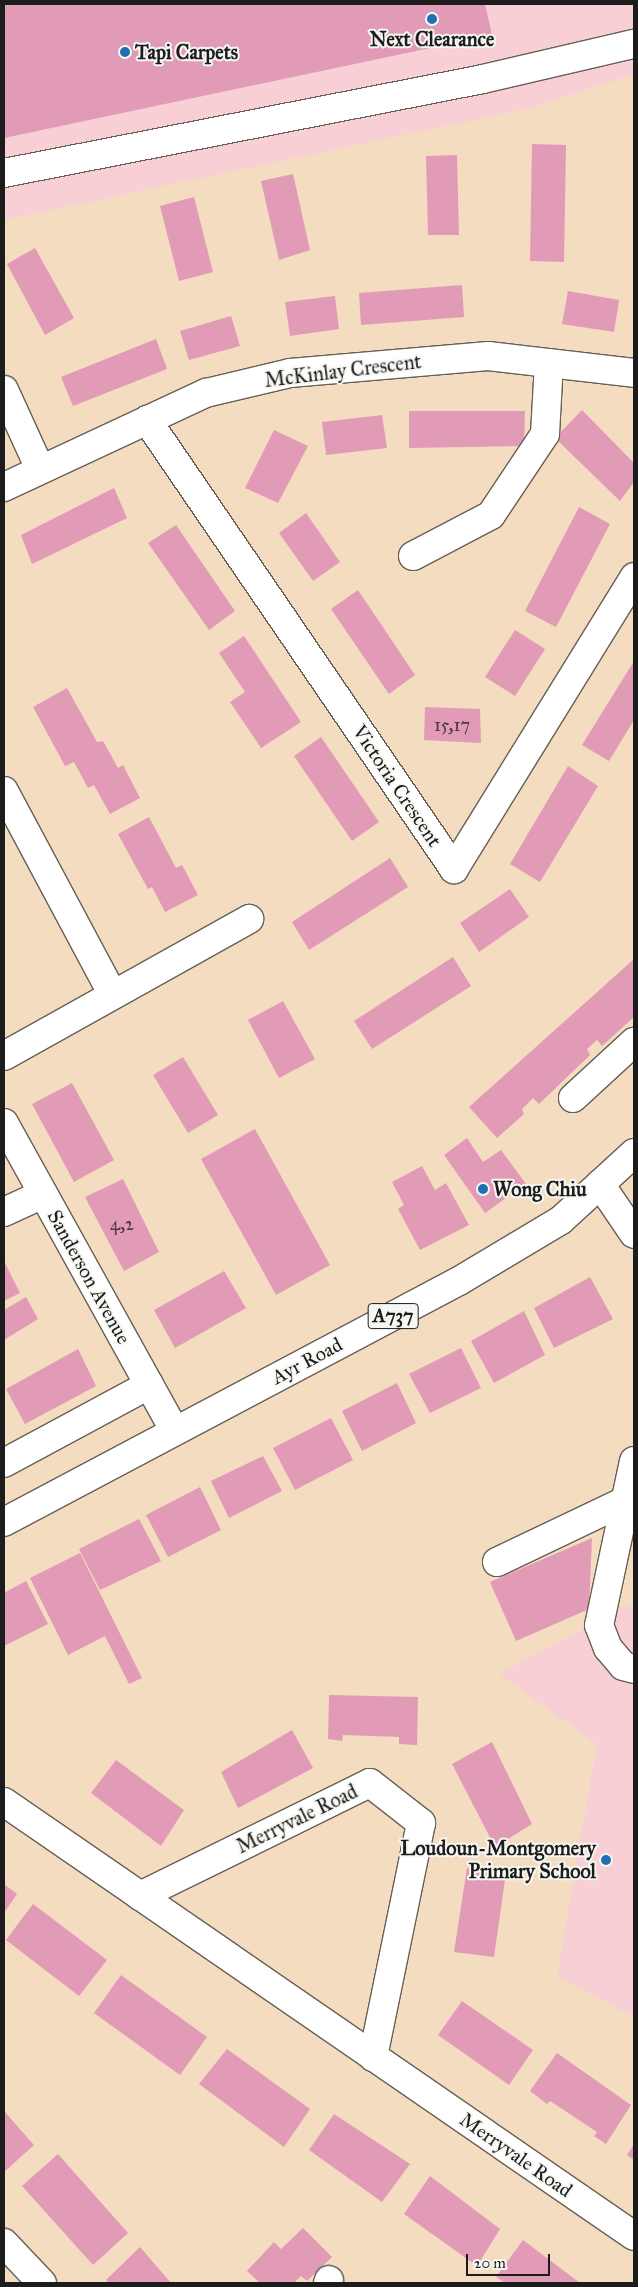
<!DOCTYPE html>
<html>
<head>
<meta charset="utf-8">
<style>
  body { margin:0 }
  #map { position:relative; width:638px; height:2287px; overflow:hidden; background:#f3dcbf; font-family:"IM FELL Great Primer",serif }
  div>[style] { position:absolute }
  .built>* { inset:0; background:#f7cfd4 }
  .building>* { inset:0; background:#e29bb6 }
  .roads { filter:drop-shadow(1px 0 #675f55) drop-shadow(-1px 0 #675f55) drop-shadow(0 1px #675f55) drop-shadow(0 -1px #675f55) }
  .minor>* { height:28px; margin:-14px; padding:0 14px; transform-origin:14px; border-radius:14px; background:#fff }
  .major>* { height:28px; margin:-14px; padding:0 14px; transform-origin:14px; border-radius:14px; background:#fff }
  .dots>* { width:14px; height:14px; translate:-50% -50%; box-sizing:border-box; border:2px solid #f6f6f2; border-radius:50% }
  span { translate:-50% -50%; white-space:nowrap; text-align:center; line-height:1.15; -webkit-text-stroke:4px #f6f6f2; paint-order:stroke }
  .number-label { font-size:18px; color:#4e3c42 }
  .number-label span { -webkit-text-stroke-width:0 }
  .shield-label span { padding:1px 4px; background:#f6f6f2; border:1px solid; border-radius:4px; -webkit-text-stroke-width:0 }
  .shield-label { font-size:19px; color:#1c1c1c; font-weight:700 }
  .poi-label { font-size:20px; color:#1c1c1c; font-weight:700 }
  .left { translate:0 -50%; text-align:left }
  .right { translate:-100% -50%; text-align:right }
  .street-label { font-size:20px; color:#1c1c1c }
  .frame { position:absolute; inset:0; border:5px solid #1c1c1c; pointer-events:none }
  .scale { position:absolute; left:466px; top:2254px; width:84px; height:22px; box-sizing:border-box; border:2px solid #1c1c1c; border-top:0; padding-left:6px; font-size:15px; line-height:18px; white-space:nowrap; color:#1c1c1c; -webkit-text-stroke:4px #f6f6f2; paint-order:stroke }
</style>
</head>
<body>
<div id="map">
  <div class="built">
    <i style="clip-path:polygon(4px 4px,634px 4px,634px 74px,530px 108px,4px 220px)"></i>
    <i style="clip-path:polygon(627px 1605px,634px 1608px,634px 2017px,557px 1976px,597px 1744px,499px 1674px)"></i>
  </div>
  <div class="building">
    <i style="clip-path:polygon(4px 4px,485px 4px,492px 35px,4px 138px)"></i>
    <i style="clip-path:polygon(532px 144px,566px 145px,564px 262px,530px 261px)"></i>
    <i style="clip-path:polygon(457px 155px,459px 235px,428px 235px,426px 156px)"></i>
    <i style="clip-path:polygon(293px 174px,310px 250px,279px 260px,261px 181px)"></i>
    <i style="clip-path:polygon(194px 197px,213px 272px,179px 281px,160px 206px)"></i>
    <i style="clip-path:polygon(35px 248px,74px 318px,45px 335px,7px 264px)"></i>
    <i style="clip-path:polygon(462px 285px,464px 317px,361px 325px,359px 293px)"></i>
    <i style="clip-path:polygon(568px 291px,619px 300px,614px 332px,562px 324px)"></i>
    <i style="clip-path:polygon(335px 296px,339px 329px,290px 336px,285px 302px)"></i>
    <i style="clip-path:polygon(231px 316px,240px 346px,189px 360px,180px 331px)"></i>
    <i style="clip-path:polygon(156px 339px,167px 369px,73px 406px,61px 377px)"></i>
    <i style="clip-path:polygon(582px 410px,634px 463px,634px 482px,620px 501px,555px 438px)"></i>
    <i style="clip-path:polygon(409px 411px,525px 411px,524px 446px,409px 448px)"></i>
    <i style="clip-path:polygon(382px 415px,387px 448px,326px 455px,322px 422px)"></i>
    <i style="clip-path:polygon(274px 430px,308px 446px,278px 503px,245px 488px)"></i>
    <i style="clip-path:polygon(114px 488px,127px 518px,32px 564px,21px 535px)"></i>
    <i style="clip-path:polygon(579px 507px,610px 524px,556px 627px,525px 611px)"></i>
    <i style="clip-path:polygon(306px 513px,340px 562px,313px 581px,279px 533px)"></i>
    <i style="clip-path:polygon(176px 525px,235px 611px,209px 630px,148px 543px)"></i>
    <i style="clip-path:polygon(358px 590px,415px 675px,389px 694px,331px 609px)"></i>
    <i style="clip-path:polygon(515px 630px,545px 649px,515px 696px,485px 677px)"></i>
    <i style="clip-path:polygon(244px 636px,301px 722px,261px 748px,230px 702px,245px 692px,219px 653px)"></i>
    <i style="clip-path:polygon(634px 661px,634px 720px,609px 761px,582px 745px)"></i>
    <i style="clip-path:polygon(67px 688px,97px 742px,103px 741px,118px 768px,123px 765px,140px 798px,110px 814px,94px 785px,88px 788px,74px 762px,65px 766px,33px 707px)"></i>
    <i style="clip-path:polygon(425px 707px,480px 709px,481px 743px,424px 740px)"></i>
    <i style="clip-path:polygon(321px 737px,379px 822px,352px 841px,294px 756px)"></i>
    <i style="clip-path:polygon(568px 766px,598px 786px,540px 882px,510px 864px)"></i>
    <i style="clip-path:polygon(149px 817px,176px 868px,182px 865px,198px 895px,165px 912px,152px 887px,148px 889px,118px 834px)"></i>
    <i style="clip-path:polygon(390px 858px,408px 887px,309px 950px,292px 922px)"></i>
    <i style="clip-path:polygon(510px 889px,529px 917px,479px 952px,460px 923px)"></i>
    <i style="clip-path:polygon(453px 957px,471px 986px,372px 1049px,354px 1021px)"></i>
    <i style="clip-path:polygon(634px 959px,634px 1017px,602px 1046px,597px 1040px,587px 1049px,590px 1055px,539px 1104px,533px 1098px,522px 1109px,524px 1114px,497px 1138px,469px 1107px)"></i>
    <i style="clip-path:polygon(283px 1001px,315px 1059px,279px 1078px,248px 1020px)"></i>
    <i style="clip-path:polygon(183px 1057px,218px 1115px,188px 1133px,153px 1075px)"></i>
    <i style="clip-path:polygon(72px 1083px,114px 1160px,74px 1182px,32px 1104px)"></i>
    <i style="clip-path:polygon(255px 1129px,330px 1265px,276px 1295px,201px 1159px)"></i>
    <i style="clip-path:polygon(467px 1138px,483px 1162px,501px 1150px,526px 1184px,485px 1213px,444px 1155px)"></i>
    <i style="clip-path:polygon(422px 1166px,435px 1190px,446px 1183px,469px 1225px,420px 1250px,398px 1209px,404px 1205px,392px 1182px)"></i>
    <i style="clip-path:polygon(123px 1179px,159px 1252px,124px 1271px,85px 1197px)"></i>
    <i style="clip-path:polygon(4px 1261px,20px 1293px,4px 1301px)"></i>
    <i style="clip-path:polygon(224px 1271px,246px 1308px,175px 1348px,154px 1310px)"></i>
    <i style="clip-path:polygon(590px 1277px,613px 1319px,554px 1348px,534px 1308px)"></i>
    <i style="clip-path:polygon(26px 1297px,38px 1319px,4px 1340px,4px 1310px)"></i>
    <i style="clip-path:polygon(524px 1311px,545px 1355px,494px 1383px,471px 1341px)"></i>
    <i style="clip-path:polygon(461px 1348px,481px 1388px,430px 1413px,409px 1374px)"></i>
    <i style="clip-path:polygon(78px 1349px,96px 1386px,25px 1424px,6px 1389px)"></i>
    <i style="clip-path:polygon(397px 1383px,416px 1423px,362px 1451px,342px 1411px)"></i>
    <i style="clip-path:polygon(331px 1418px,353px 1460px,295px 1490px,273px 1448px)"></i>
    <i style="clip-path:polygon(263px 1456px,282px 1491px,229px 1518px,211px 1481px)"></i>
    <i style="clip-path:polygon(200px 1487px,221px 1530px,168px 1557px,146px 1515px)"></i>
    <i style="clip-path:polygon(139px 1519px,161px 1561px,100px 1590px,79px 1549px)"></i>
    <i style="clip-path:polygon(592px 1538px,589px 1609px,516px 1641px,490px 1582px)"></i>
    <i style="clip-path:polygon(80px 1553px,142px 1678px,129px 1684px,105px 1636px,68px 1655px,30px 1578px)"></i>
    <i style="clip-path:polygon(26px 1581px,48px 1624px,4px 1646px,4px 1593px)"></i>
    <i style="clip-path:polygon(329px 1695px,418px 1697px,417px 1745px,399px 1744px,399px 1737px,343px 1735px,342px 1741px,328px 1739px)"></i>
    <i style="clip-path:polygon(292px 1730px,313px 1768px,238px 1808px,221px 1772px)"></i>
    <i style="clip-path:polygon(492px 1742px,532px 1824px,495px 1847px,452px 1764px)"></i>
    <i style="clip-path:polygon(116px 1760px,184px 1810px,161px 1846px,91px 1793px)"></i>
    <i style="clip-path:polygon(467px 1868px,506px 1873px,494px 1957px,454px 1952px)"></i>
    <i style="clip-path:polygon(4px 1884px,17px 1894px,4px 1913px)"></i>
    <i style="clip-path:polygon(33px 1904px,107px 1960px,79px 1996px,6px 1940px)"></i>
    <i style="clip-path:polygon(121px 1975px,207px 2037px,180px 2075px,94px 2013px)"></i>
    <i style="clip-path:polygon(462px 2001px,533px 2050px,509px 2085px,438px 2035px)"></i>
    <i style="clip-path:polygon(227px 2049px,310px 2109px,284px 2147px,199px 2084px)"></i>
    <i style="clip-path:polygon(557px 2053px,631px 2105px,606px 2144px,594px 2136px,597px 2132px,550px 2101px,547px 2104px,530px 2091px)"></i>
    <i style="clip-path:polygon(4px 2111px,34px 2145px,4px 2172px)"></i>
    <i style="clip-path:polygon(334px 2114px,410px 2164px,382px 2202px,309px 2150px)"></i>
    <i style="clip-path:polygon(634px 2144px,634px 2160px,627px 2155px)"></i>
    <i style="clip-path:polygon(58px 2154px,128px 2233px,93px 2265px,22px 2186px)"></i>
    <i style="clip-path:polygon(430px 2176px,500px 2229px,477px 2266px,404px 2214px)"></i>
    <i style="clip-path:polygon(303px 2228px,332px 2257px,307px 2281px,301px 2276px,294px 2283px,260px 2283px,247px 2271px,274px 2242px,281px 2249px)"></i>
    <i style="clip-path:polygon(523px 2240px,580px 2283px,505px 2283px,496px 2277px)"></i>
    <i style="clip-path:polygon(140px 2247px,171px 2283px,109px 2283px,106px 2280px)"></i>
  </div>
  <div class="roads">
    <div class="minor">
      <i style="left:4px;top:173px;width:488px;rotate:-11.1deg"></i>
      <i style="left:483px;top:79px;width:155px;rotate:-13.1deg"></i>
      <i style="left:4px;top:390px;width:87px;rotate:65.5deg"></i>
      <i style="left:147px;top:420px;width:544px;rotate:55.64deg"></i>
      <i style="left:454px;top:869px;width:343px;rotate:-58.3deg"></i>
      <i style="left:4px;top:487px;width:223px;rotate:-25deg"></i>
      <i style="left:206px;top:393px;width:86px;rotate:-13.4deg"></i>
      <i style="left:290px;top:373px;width:199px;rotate:-4.9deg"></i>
      <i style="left:488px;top:356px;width:147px;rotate:6.6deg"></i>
      <i style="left:413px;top:556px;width:88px;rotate:-27.7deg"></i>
      <i style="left:491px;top:515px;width:97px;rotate:-56.3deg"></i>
      <i style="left:545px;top:434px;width:71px;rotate:-86.8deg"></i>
      <i style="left:4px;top:791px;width:231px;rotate:61.9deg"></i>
      <i style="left:4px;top:1056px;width:281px;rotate:-29.2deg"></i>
      <i style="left:573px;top:1098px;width:83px;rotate:-42.6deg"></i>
      <i style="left:4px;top:1123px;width:352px;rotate:61deg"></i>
      <i style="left:600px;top:1184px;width:60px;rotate:55.8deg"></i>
      <i style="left:4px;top:1212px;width:43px;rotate:-24.8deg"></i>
      <i style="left:634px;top:1461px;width:168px;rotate:102deg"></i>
      <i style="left:599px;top:1625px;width:25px;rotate:69deg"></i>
      <i style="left:608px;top:1648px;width:23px;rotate:50deg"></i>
      <i style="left:623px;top:1666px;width:11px;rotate:15deg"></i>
      <i style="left:4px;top:1463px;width:165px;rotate:-28.3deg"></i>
      <i style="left:497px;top:1562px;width:142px;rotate:-25.5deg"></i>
      <i style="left:4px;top:1802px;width:765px;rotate:34.56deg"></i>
      <i style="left:140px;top:1896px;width:256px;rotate:-26.2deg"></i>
      <i style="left:370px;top:1783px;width:65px;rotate:38.1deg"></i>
      <i style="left:421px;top:1823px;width:239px;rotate:101.6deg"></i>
      <i style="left:4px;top:2243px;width:55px;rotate:46.5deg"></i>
      <i style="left:328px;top:2283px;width:3px;rotate:-72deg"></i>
    </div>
    <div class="major">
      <i style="left:4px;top:1522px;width:515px;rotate:-27.91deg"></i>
      <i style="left:459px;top:1281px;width:119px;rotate:-30.9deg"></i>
      <i style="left:561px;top:1220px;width:99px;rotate:-42.5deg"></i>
    </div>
  </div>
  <div class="dots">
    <i style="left:432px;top:19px;background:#1f6fb2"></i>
    <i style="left:125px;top:52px;background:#1f6fb2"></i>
    <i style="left:483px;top:1189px;background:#1f6fb2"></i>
    <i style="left:606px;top:1860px;background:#1f6fb2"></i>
  </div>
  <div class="number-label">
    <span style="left:452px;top:725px">15,17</span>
    <span style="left:122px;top:1224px">4,2</span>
  </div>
  <div class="shield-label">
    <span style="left:393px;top:1316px">A737</span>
  </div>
  <div class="poi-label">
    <span style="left:432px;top:39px">Next Clearance</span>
    <span class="left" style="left:135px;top:52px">Tapi Carpets</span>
    <span class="left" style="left:493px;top:1189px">Wong Chiu</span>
    <span class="right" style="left:596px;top:1860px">Loudoun-Montgomery<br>Primary School</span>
  </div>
  <div class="street-label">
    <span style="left:343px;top:371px;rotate:-7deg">McKinlay Crescent</span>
    <span style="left:397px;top:786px;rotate:56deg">Victoria Crescent</span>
    <span style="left:89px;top:1277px;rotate:61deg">Sanderson Avenue</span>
    <span style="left:307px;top:1361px;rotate:-28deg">Ayr Road</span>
    <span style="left:297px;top:1819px;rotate:-26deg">Merryvale Road</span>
    <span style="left:516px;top:2155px;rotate:35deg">Merryvale Road</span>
  </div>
  <div class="frame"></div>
  <div class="scale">20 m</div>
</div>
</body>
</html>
